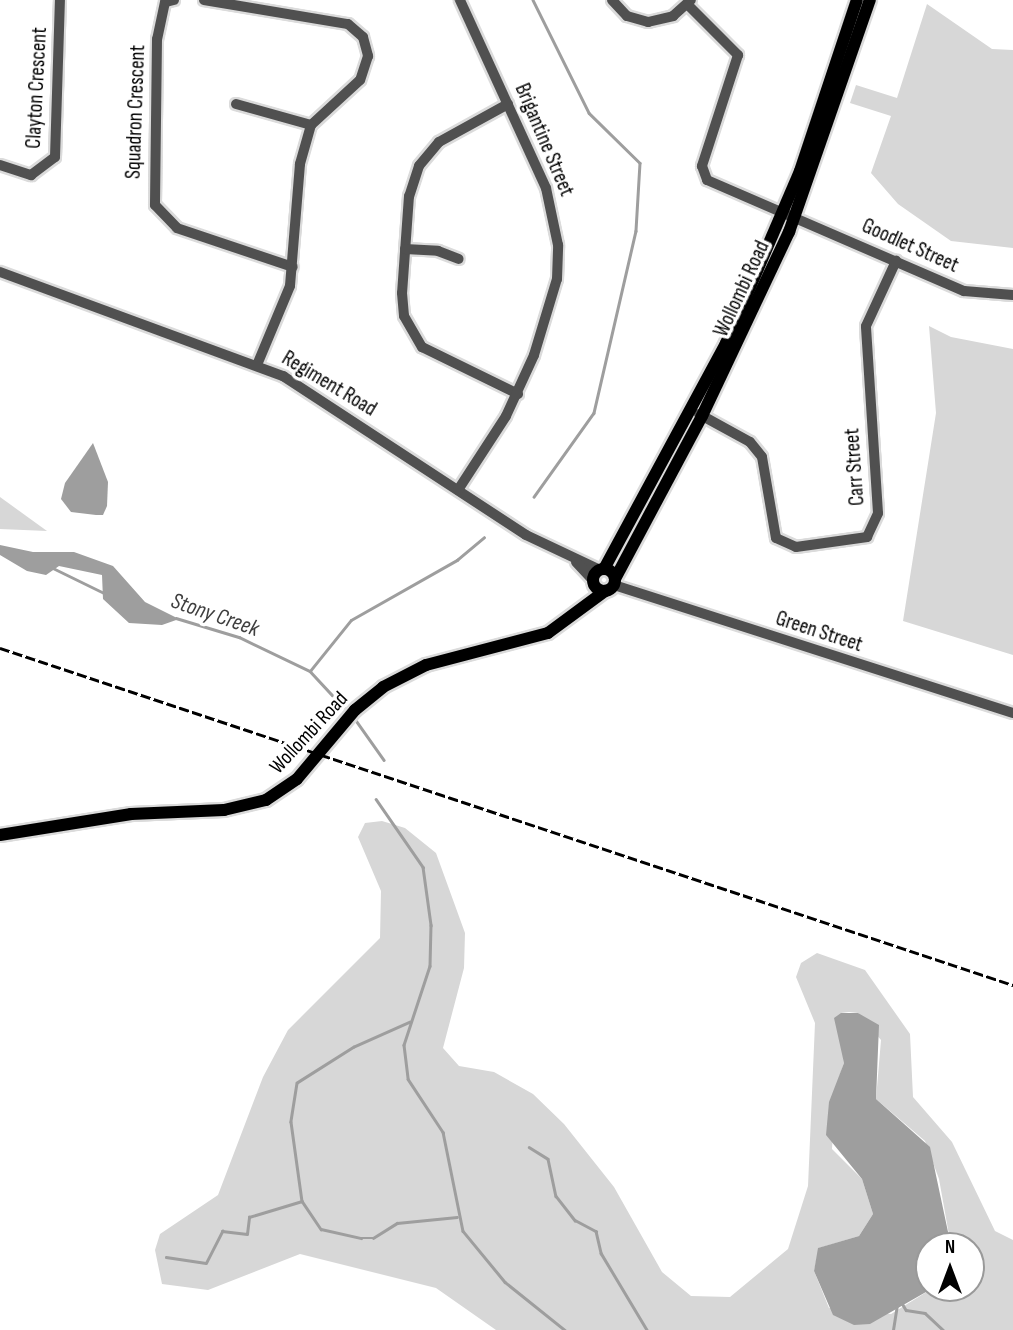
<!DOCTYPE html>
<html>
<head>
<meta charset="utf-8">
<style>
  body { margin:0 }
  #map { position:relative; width:1013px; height:1330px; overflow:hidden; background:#fff; font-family:"Sofia Sans Condensed",sans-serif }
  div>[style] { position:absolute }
  .green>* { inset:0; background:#d7d7d7 }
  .water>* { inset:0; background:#9e9e9e }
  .stream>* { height:2.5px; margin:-1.25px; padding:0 1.25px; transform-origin:1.25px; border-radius:1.25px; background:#9e9e9e }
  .roads { filter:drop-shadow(2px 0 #dbdbdb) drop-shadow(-2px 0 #dbdbdb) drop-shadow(0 2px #dbdbdb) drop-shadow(0 -2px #dbdbdb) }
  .minor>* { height:10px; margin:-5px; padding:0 5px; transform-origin:5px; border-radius:5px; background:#505050 }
  .major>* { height:12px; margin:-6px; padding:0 6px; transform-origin:6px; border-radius:6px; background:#000 }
  .major>.ring { margin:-6px; padding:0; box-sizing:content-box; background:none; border:12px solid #000; border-radius:50% }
  .rail>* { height:2.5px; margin-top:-1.25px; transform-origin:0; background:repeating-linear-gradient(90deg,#000 0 10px,transparent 0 13.5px) }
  span { translate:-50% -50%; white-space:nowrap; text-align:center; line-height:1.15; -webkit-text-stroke:7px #fff; paint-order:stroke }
  .street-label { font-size:21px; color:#000 }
  .water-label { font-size:23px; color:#3f3f3f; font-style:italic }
  .north { position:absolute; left:915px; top:1232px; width:70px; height:70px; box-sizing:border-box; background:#fff; border:2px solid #999; border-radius:50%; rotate:0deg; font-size:19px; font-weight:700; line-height:28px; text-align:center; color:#000 }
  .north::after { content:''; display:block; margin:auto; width:24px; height:32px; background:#000; clip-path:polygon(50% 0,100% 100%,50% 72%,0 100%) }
</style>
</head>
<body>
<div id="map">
  <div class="green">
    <i style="clip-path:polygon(927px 4px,992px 49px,1013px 50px,1013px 248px,951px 241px,898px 204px,871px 173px,891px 116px,850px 103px,856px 85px,897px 98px)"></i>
    <i style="clip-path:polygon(929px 326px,951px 337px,1013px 349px,1013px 655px,903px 621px,936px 413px)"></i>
    <i style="clip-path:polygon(0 497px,47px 531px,0 529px)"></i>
    <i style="clip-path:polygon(evenodd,382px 821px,405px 828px,436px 853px,465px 933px,464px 968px,443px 1048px,459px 1066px,494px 1072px,533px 1094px,564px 1124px,614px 1187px,662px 1272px,691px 1296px,730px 1297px,788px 1249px,808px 1186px,815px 1023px,796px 977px,801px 963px,817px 953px,865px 970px,910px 1034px,913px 1097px,952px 1142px,995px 1231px,1013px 1240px,1013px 1330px,496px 1330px,436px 1288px,300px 1254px,208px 1290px,162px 1284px,155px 1250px,160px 1234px,218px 1195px,263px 1077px,288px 1030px,380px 938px,381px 891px,358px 837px,365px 823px,382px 821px,849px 1012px,858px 1013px,881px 1040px,876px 1099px,925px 1141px,939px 1179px,951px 1246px,971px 1246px,971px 1288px,933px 1288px,891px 1314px,829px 1308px,814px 1271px,819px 1248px,859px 1236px,873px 1214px,862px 1179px,832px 1149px,836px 1086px,844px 1063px,841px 1013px,849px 1012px)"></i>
  </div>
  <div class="water">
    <i style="clip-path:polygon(93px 443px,108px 482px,107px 506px,103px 515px,96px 515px,71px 512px,61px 499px,65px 483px)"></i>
    <i style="clip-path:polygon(0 545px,33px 552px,74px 552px,113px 566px,145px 602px,179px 619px,162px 625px,129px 623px,103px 599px,102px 575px,59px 566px,46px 575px,27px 571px,0 555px)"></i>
    <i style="clip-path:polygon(841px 1013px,858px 1013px,879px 1025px,876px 1099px,930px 1147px,951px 1246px,929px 1246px,933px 1288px,870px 1324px,854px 1325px,833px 1315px,814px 1271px,818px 1248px,859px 1236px,873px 1214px,862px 1179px,826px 1135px,829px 1102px,844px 1063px,834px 1018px)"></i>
  </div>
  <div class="stream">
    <i style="left:533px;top:0;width:126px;rotate:63.6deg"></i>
    <i style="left:589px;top:113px;width:71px;rotate:44.4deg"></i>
    <i style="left:640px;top:163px;width:68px;rotate:93.4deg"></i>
    <i style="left:636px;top:231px;width:187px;rotate:103deg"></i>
    <i style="left:594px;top:413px;width:103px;rotate:125.5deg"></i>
    <i style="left:53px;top:568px;width:57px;rotate:26.1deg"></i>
    <i style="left:176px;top:618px;width:66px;rotate:16.8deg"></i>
    <i style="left:239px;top:637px;width:79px;rotate:25.6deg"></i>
    <i style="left:310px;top:671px;width:56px;rotate:47.2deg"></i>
    <i style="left:310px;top:671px;width:65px;rotate:-51.2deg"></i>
    <i style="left:351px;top:620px;width:122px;rotate:-29.5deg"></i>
    <i style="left:457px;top:560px;width:35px;rotate:-40deg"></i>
    <i style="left:355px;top:719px;width:50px;rotate:54.7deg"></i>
    <i style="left:376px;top:799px;width:83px;rotate:55.3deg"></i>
    <i style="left:423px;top:867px;width:59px;rotate:82.1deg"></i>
    <i style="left:431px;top:925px;width:41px;rotate:91.4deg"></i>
    <i style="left:430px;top:966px;width:83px;rotate:108.2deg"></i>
    <i style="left:404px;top:1045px;width:34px;rotate:83deg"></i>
    <i style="left:408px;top:1079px;width:64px;rotate:56.6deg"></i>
    <i style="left:443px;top:1132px;width:101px;rotate:78.6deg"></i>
    <i style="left:463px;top:1231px;width:66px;rotate:50.5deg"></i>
    <i style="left:505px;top:1282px;width:77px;rotate:38.7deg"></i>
    <i style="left:410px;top:1022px;width:61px;rotate:155.9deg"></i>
    <i style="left:354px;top:1047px;width:67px;rotate:147.7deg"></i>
    <i style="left:297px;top:1083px;width:39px;rotate:99deg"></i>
    <i style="left:291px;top:1122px;width:80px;rotate:82.1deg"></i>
    <i style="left:302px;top:1201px;width:34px;rotate:56deg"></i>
    <i style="left:321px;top:1229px;width:41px;rotate:12.7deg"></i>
    <i style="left:361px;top:1238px;width:12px"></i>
    <i style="left:373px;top:1238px;width:28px;rotate:-32deg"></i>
    <i style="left:397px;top:1223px;width:60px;rotate:-5.7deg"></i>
    <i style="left:529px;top:1147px;width:22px;rotate:32deg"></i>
    <i style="left:548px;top:1159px;width:38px;rotate:78deg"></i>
    <i style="left:556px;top:1196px;width:31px;rotate:52deg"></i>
    <i style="left:575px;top:1220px;width:24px;rotate:28deg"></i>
    <i style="left:596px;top:1231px;width:23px;rotate:77deg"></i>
    <i style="left:601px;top:1253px;width:90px;rotate:59.1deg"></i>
    <i style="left:166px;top:1257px;width:40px;rotate:8.5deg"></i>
    <i style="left:206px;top:1263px;width:36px;rotate:-63deg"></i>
    <i style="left:222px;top:1231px;width:25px;rotate:7deg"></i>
    <i style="left:247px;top:1234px;width:17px;rotate:-83deg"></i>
    <i style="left:249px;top:1217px;width:55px;rotate:-16.8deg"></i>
    <i style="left:902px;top:1303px;width:8px;rotate:60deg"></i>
    <i style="left:906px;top:1310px;width:19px;rotate:9deg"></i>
    <i style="left:925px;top:1313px;width:25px;rotate:43deg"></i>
    <i style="left:893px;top:1330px;width:24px;rotate:-81deg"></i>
  </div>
  <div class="roads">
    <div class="minor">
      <i style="left:174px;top:0;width:9px;rotate:167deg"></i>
      <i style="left:165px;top:2px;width:38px;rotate:102deg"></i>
      <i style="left:157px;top:39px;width:166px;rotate:90.7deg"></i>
      <i style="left:155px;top:205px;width:32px;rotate:46deg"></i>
      <i style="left:177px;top:228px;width:122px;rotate:18.6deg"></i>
      <i style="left:204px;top:0;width:146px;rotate:9.5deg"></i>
      <i style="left:348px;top:24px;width:20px;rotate:41deg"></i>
      <i style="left:363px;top:37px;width:20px;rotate:75deg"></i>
      <i style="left:368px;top:56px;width:25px;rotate:108deg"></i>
      <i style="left:360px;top:80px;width:67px;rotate:137.4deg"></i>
      <i style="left:311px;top:125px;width:41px;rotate:105.8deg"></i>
      <i style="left:300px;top:164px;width:122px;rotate:94.7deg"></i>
      <i style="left:290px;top:286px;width:86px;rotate:112.7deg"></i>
      <i style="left:612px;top:0;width:22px;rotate:47deg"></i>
      <i style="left:627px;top:16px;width:22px;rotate:16deg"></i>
      <i style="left:648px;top:22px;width:26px;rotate:-13deg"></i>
      <i style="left:673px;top:16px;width:24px;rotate:-42deg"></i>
      <i style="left:688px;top:5px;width:71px;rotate:45deg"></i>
      <i style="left:738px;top:55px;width:117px;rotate:108deg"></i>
      <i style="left:702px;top:166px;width:15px;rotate:70deg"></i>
      <i style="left:707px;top:180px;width:280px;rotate:23.4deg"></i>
      <i style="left:964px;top:291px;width:49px;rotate:4.7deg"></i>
      <i style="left:236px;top:104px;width:78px;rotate:15.6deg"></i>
      <i style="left:508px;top:104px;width:79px;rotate:151.2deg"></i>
      <i style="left:439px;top:142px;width:31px;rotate:130deg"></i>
      <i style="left:419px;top:166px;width:32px;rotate:108deg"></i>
      <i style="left:409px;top:196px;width:97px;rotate:94.1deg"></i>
      <i style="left:402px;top:293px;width:23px;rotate:85deg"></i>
      <i style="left:404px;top:316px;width:36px;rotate:60deg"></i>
      <i style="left:422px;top:347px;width:107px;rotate:26.1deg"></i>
      <i style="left:0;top:165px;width:33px;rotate:18deg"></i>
      <i style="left:31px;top:175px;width:30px;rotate:-37deg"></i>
      <i style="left:55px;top:157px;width:157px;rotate:-88.2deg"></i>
      <i style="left:405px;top:249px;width:33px;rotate:3deg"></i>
      <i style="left:438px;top:251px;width:22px;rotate:21deg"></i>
      <i style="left:0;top:272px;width:302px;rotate:20.2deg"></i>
      <i style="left:283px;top:376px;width:290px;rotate:33.2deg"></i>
      <i style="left:526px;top:535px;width:82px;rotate:25.3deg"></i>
      <i style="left:699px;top:414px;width:58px;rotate:28.8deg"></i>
      <i style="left:750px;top:442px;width:19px;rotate:51deg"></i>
      <i style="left:762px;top:457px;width:82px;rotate:80.2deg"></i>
      <i style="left:776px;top:538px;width:22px;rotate:24deg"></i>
      <i style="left:796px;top:547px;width:72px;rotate:-8deg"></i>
      <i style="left:867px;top:537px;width:26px;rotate:-65deg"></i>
      <i style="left:878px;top:513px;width:187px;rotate:-93.7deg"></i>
      <i style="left:866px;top:326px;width:72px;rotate:-65.2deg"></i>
      <i style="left:458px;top:490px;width:88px;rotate:-57deg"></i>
      <i style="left:506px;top:416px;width:67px;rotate:-65.3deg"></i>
      <i style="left:534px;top:355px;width:79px;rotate:-73.2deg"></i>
      <i style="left:557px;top:279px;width:34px;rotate:-88deg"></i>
      <i style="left:558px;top:245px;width:58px;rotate:-101.9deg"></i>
      <i style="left:546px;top:188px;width:207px;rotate:-114.6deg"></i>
      <i style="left:576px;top:562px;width:26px;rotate:47deg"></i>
      <i style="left:614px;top:585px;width:419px;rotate:17.8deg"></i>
    </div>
    <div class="major">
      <i style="left:604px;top:569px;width:257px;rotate:-61.6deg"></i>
      <i style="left:726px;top:343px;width:187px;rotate:-66.7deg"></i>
      <i style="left:800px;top:171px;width:180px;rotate:-71.6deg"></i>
      <i class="ring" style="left:593px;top:569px;width:10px;height:10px"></i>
      <i style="left:615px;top:579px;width:185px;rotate:-61.9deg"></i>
      <i style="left:702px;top:416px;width:204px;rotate:-64.7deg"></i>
      <i style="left:789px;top:232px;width:246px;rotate:-70.8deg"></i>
      <i style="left:0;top:835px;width:133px;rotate:-9.1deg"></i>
      <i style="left:131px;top:814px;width:93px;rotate:-2.5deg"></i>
      <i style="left:224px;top:810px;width:43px;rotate:-13.4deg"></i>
      <i style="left:266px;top:800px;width:37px;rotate:-34deg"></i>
      <i style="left:297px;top:779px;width:90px;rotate:-50deg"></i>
      <i style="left:355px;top:710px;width:36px;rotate:-39deg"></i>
      <i style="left:383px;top:687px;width:48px;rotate:-27.1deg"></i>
      <i style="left:426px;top:665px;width:126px;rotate:-14.7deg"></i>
      <i style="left:548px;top:633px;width:71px;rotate:-36.4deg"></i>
    </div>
  </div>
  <div class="rail">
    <i style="left:0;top:648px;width:1068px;rotate:18.4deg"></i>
  </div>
  <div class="street-label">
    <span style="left:37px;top:88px;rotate:-87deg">Clayton Crescent</span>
    <span style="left:136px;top:112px;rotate:-88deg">Squadron Crescent</span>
    <span style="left:544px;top:140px;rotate:67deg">Brigantine Street</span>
    <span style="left:910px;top:246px;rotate:24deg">Goodlet Street</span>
    <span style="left:742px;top:289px;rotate:-65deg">Wollombi Road</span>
    <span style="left:329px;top:384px;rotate:31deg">Regiment Road</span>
    <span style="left:855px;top:467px;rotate:-94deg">Carr Street</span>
    <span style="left:819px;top:632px;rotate:18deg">Green Street</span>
    <span style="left:309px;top:733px;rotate:-47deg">Wollombi Road</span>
  </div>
  <div class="water-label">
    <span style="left:215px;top:615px;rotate:19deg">Stony Creek</span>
  </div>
  <div class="north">N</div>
</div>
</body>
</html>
